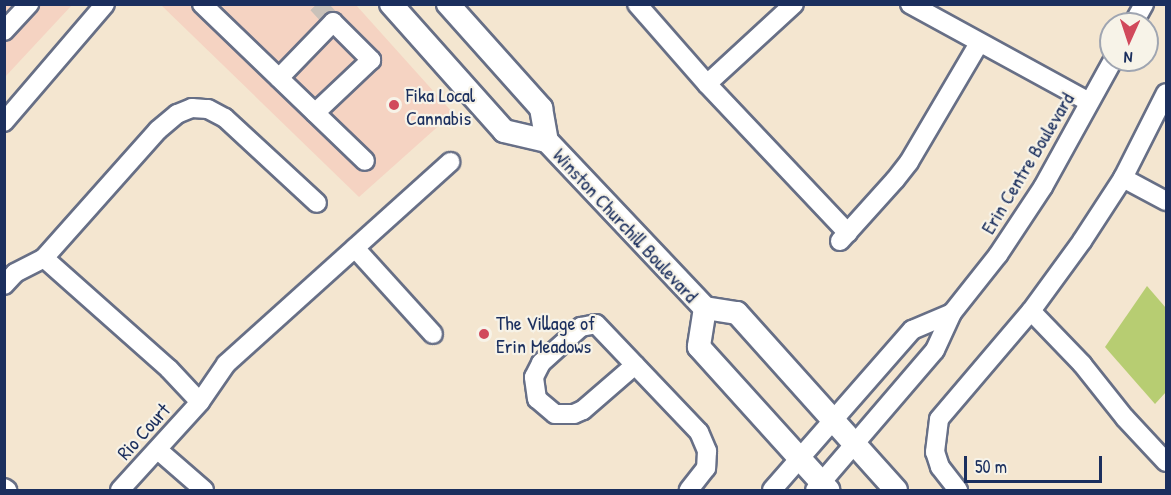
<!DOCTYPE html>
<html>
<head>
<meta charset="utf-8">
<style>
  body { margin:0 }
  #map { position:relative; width:1171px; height:495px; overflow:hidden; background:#f4e6d0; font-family:"Patrick Hand",sans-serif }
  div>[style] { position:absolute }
  .built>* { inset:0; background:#f5d3c2 }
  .green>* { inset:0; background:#b7cd72 }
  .minor-tunnel>* { height:18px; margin-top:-9px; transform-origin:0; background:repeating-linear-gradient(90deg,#c9c1b9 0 18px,transparent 0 27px) }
  .roads { filter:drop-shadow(2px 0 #676f86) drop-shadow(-2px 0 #676f86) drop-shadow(0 2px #676f86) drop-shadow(0 -2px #676f86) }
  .minor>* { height:18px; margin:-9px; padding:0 9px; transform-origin:9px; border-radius:9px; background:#fff }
  .major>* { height:22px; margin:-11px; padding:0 11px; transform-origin:11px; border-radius:11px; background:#fff }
  .dots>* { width:16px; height:16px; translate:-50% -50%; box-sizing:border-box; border:3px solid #f7f3e8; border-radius:50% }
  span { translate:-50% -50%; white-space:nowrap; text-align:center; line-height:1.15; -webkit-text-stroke:4.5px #f7f3e8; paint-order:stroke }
  .poi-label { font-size:20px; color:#1b2f5e }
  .left { translate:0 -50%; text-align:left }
  .street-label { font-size:20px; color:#1b2f5e }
  .frame { position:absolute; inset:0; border:6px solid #1b2f5e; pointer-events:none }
  .north { position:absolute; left:1099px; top:12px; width:60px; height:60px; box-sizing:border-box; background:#f7f3e8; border:2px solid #9fa5b1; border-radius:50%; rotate:183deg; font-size:16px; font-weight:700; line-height:24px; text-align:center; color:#1b2f5e }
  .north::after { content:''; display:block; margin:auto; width:21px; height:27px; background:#d1495b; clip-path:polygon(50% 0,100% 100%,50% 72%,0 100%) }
  .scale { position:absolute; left:964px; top:456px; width:138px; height:27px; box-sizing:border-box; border:3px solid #1b2f5e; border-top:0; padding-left:8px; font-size:18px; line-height:21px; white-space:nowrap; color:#1b2f5e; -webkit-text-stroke:4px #f7f3e8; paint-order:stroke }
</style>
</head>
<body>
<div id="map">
  <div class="built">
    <i style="clip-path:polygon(5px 5px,72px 5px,5px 77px)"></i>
    <i style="clip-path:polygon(161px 5px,356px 5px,453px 113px,359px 197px)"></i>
  </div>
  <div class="green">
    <i style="clip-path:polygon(1147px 286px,1166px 308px,1166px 392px,1155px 404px,1105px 347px)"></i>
  </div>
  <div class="minor-tunnel">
    <i style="left:317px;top:4px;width:24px;rotate:48deg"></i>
  </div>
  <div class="roads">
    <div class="minor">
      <i style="left:202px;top:4px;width:226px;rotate:43.9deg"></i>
      <i style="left:637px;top:4px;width:106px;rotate:48.8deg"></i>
      <i style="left:707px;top:84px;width:205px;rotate:46.6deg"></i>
      <i style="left:910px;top:4px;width:204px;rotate:28.7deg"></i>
      <i style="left:1133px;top:24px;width:23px;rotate:-61deg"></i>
      <i style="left:4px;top:31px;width:37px;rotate:-47deg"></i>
      <i style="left:279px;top:78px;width:78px;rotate:-46deg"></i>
      <i style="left:333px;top:22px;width:54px;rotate:45deg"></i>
      <i style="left:371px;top:60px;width:77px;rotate:136.6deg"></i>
      <i style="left:707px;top:84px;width:118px;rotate:-42.6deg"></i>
      <i style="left:4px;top:122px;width:155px;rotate:-49.4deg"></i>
      <i style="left:1123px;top:178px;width:49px;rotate:28.1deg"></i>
      <i style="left:840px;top:241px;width:82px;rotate:-48deg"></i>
      <i style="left:895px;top:180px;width:23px;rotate:-52deg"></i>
      <i style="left:909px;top:162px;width:138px;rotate:-59.5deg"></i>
      <i style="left:355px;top:248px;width:116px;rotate:47.8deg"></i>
      <i style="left:44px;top:258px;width:171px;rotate:-48.3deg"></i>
      <i style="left:158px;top:130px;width:25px;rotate:-40deg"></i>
      <i style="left:177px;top:114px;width:16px;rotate:-22deg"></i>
      <i style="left:192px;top:108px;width:16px;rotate:4deg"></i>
      <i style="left:208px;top:109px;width:19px;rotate:28deg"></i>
      <i style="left:225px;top:118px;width:125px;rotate:42.7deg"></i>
      <i style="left:4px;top:285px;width:16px;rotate:-47deg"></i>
      <i style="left:15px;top:273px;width:33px;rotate:-27deg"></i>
      <i style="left:44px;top:258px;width:167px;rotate:41.6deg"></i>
      <i style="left:169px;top:369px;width:45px;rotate:46.8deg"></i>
      <i style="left:1031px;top:311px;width:74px;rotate:46.1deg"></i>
      <i style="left:1082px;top:364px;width:69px;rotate:51.5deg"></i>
      <i style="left:1125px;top:418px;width:60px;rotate:47deg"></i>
      <i style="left:635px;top:365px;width:69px;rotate:139.1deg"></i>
      <i style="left:583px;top:410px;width:10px;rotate:156deg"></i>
      <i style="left:574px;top:414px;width:19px;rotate:180deg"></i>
      <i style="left:555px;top:414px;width:23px;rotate:-140deg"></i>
      <i style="left:537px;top:399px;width:22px;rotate:-98deg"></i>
      <i style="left:534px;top:377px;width:16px;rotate:-63deg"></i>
      <i style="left:541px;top:363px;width:54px;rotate:-42deg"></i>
      <i style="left:581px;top:327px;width:15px;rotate:-11deg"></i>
      <i style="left:596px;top:324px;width:149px;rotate:46.4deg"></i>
      <i style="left:699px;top:432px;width:21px;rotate:67deg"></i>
      <i style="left:707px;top:451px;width:17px;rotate:93deg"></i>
      <i style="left:706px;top:468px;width:28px;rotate:128deg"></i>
      <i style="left:158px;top:450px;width:61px;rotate:41deg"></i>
      <i style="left:4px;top:488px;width:4px;rotate:34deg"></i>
      <i style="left:120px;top:490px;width:119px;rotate:-47.7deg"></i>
      <i style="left:200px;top:402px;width:46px;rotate:-55.6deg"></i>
      <i style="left:226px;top:364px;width:302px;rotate:-42deg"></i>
      <i style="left:772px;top:490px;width:213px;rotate:-48.8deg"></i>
      <i style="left:912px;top:330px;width:43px;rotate:-23deg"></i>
      <i style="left:815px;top:490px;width:184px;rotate:-49.4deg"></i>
      <i style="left:935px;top:350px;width:41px;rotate:-65.3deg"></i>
      <i style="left:952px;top:313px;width:74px;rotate:-51.6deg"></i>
      <i style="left:998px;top:255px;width:82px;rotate:-56.5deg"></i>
      <i style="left:1043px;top:187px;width:145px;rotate:-61.1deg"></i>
      <i style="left:958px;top:490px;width:29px;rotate:-128deg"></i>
      <i style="left:940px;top:467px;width:16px;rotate:-108deg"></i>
      <i style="left:935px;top:452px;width:33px;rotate:-83deg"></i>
      <i style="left:939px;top:419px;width:142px;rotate:-49.6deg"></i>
      <i style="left:1031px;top:311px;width:87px;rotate:-53.9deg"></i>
      <i style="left:1082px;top:241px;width:75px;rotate:-56.9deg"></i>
      <i style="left:1123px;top:178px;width:95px;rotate:-63.2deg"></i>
    </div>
    <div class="major">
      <i style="left:391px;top:4px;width:170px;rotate:48.3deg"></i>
      <i style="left:504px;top:131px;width:44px;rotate:13.1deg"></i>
      <i style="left:448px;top:4px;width:140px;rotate:48.2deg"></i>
      <i style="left:541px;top:108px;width:34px;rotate:80deg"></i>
      <i style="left:547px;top:141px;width:230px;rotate:46.6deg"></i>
      <i style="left:705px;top:308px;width:32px;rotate:9deg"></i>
      <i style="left:737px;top:313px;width:238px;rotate:48.1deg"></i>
      <i style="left:705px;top:308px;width:39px;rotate:99deg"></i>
      <i style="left:699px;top:347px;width:193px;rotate:47.9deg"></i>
    </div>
  </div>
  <div class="dots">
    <i style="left:394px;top:105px;background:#d1495b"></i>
    <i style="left:484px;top:334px;background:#d1495b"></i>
  </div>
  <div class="poi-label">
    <span class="left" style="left:406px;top:106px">Fika Local<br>Cannabis</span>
    <span class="left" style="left:496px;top:334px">The Village of<br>Erin Meadows</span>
  </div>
  <div class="street-label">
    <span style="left:1027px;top:163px;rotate:-59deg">Erin Centre Boulevard</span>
    <span style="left:626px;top:225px;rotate:47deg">Winston Churchill Boulevard</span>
    <span style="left:143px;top:431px;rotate:-48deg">Rio Court</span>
  </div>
  <div class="frame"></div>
  <div class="north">N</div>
  <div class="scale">50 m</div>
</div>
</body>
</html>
